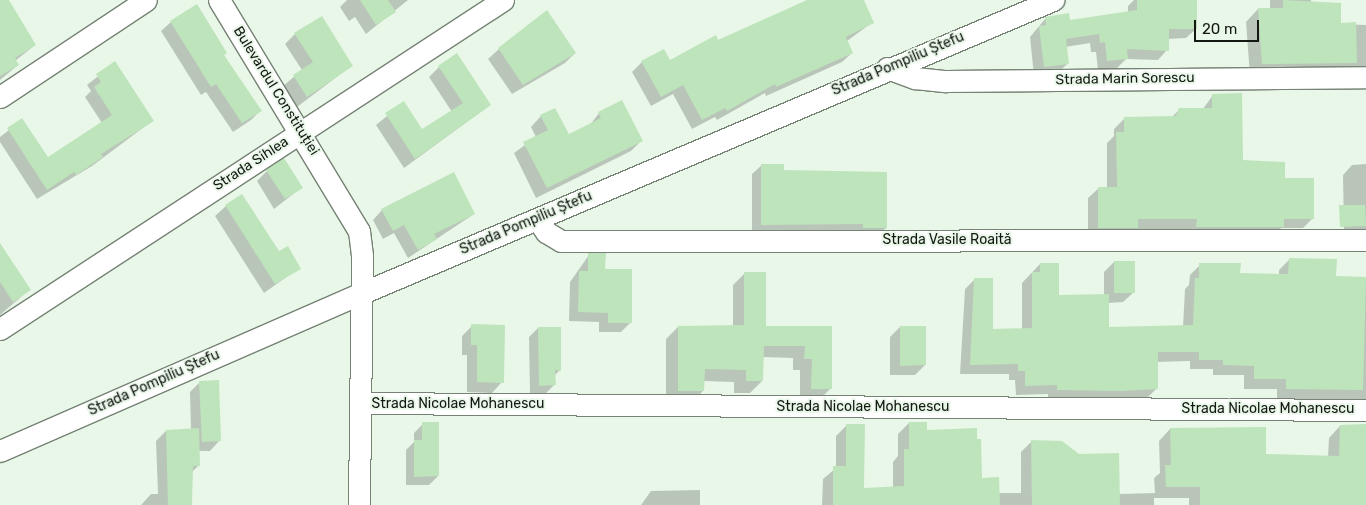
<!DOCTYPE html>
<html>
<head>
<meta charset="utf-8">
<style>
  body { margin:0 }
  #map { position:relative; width:1366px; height:505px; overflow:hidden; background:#e9f7e8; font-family:Rubik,sans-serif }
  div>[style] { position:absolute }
  .shadow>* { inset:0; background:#0003 }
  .building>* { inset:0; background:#bee4bb }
  .roads { filter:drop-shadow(1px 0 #758274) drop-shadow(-1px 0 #758274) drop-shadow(0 1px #758274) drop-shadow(0 -1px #758274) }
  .minor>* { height:21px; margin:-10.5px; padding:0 10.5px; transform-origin:10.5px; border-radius:10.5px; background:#fff }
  span { translate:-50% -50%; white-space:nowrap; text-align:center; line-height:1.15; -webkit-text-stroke:4px #e9f7e8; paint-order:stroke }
  .street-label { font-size:14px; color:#141813 }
  .scale { position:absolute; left:1194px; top:20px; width:65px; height:22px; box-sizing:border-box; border:2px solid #141813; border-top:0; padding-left:6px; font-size:15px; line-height:18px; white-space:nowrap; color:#141813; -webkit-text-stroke:4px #e9f7e8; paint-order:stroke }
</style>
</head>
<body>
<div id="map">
  <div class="shadow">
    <i style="clip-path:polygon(347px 0,408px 0,366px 34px,355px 17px,349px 21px,340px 7px)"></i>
    <i style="clip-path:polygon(810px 0,863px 0,873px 22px,847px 41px,852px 53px,842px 62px,766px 96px,765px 93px,717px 120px,715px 117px,692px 129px,673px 94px,651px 106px,632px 72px,642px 62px,670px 62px)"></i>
    <i style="clip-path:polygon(1134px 0,1196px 0,1196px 29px,1186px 38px,1168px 39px,1167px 50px,1158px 60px,1126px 59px,1117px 68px,1098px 70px,1096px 52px,1091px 52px,1090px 43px,1065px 47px,1067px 64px,1057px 74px,1034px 76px,1030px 37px,1046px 18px,1068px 21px,1128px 12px,1128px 6px)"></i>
    <i style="clip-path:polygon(1270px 0,1311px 0,1311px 4px,1340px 24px,1366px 25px,1366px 77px,1250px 76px,1246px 22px,1258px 9px,1270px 9px)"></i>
    <i style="clip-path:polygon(0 9px,35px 45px,15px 61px,18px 65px,0 80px)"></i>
    <i style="clip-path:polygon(171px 22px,223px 55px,260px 111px,251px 120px,233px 132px,206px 92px,201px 95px,161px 31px)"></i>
    <i style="clip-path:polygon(295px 34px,351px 66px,297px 107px,283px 86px,302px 70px,285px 44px)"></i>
    <i style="clip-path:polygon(499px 49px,575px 53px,565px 63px,512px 94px,488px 59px)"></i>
    <i style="clip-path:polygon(115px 63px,152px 121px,92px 166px,37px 199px,0 142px,0 137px,22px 120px,47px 159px,102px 123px,85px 97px,91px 91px,87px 85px)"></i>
    <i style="clip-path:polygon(439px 67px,490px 105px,404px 168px,376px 125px,403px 103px,422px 131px,452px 112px,429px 77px)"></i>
    <i style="clip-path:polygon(1213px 95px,1242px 162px,1313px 218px,1303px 228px,1281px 228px,1273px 237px,1187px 237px,1187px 229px,1135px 229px,1126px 238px,1088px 237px,1088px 198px,1099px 188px,1107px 188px,1107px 143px,1114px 136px,1114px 129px,1124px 119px,1172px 117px,1180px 109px,1203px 109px)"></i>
    <i style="clip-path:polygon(599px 113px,641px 141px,631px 151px,536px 198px,514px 153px,536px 137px,531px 127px,541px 116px,568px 136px,590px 125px)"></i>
    <i style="clip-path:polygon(1366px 164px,1366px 230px,1344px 230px,1343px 175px,1352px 165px)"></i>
    <i style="clip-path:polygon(762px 165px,782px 172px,886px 228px,876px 237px,752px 234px,752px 174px)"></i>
    <i style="clip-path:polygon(267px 171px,301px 188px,274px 209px,257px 181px)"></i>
    <i style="clip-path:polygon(226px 206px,278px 253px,299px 268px,264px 293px,215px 216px)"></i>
    <i style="clip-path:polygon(382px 210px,474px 214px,408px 258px,394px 233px,383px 239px,373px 220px)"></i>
    <i style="clip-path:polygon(0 246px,29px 290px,0 315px)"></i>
    <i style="clip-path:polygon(589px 255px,631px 322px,621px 332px,599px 332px,599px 322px,569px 321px,570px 282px)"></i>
    <i style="clip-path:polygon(1289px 260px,1335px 277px,1366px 278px,1366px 402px,1277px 399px,1277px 389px,1244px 389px,1244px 375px,1213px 375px,1213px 369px,1190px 369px,1190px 361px,1156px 362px,1157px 388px,1147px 398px,1048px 400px,1048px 394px,1016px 395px,1015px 380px,1009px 380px,1009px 374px,960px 374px,965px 289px,975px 279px,992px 330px,1022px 330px,1022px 283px,1040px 264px,1058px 296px,1104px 296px,1104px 272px,1114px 262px,1134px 292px,1123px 302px,1108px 303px,1108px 329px,1183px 327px,1185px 289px,1189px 285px,1190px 275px,1200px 265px,1239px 275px,1279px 275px,1279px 270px)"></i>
    <i style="clip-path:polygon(745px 273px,765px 327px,831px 327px,831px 388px,819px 400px,800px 400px,800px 370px,793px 370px,793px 358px,762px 357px,762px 381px,750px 393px,734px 393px,734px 382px,703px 381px,703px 391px,691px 403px,666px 402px,666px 339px,678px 327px,733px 327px,733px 285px)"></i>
    <i style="clip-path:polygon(472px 326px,502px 382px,492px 393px,467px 392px,467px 355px,462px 355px,462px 336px)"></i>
    <i style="clip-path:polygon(900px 327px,925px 365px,915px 375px,890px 375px,890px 337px)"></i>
    <i style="clip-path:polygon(538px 328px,560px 370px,554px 376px,554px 385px,545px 394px,530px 394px,529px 337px)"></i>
    <i style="clip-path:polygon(200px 382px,220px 440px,210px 451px,198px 451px,199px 465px,192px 472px,191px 505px,141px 505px,151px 494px,158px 494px,156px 441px,166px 431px,191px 430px,190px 392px)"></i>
    <i style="clip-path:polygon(909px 423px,926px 431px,998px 493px,1021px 493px,1021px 452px,1032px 441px,1118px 494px,1155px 493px,1154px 478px,1160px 473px,1159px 441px,1170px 429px,1265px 456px,1328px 457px,1329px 438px,1340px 426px,1366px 425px,1366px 505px,1189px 505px,1189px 498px,1154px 498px,1154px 505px,822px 505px,823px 479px,836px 468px,836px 436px,847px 425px,863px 489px,893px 488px,893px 462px,898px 456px,898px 434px)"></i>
    <i style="clip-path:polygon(423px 424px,438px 476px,429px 485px,406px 485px,406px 450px,414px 442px,414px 433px)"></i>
    <i style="clip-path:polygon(700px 490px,700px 505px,641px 505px,651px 491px)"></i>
  </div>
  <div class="building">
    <i style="clip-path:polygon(0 0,9px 0,36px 45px,15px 58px,19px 65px,0 76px)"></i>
    <i style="clip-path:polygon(360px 0,388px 0,396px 12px,376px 25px)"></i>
    <i style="clip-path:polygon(807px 0,864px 0,874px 23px,846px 37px,853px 53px,776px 87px,775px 84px,727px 111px,725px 108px,702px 120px,683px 85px,661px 97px,641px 61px,664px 49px,670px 60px,716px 35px,718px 40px)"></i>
    <i style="clip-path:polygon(1137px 0,1197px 0,1197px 29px,1169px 29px,1169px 51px,1127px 49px,1128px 59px,1107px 61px,1105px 42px,1100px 43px,1099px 34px,1066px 39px,1069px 64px,1044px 67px,1039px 26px,1046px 25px,1045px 17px,1069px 13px,1070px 20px,1137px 10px)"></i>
    <i style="clip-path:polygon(1283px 0,1341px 3px,1341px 23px,1356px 22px,1357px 63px,1262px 64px,1258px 8px,1283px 8px)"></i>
    <i style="clip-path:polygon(197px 4px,227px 53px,224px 55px,262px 111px,242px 123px,216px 84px,211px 87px,170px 21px)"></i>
    <i style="clip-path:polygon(547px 10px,576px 53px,523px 85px,498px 48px)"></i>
    <i style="clip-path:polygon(322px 16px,353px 66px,307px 97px,293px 75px,313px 62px,294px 33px)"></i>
    <i style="clip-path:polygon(457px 53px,491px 105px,415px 159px,385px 113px,404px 101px,422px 129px,463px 103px,438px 66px)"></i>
    <i style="clip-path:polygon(115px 61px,154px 121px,101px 154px,103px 157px,76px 175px,74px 172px,47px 190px,7px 128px,22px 118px,48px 157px,112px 115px,94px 87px,101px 82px,96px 74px)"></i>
    <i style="clip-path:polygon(1242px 93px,1243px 160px,1285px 162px,1285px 178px,1314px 178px,1314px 219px,1284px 219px,1284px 227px,1196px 227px,1197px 219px,1138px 219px,1138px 228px,1098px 228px,1098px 187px,1117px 187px,1116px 132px,1124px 132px,1124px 117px,1176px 116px,1179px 108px,1212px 108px,1212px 94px)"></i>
    <i style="clip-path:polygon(622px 100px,643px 141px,547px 188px,523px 142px,548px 130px,540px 115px,555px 108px,569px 134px,601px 118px,598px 112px)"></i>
    <i style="clip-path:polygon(284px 158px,303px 188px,285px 199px,266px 170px)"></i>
    <i style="clip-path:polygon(761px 164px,784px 164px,784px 170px,887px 172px,887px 228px,863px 228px,863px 224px,761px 225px)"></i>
    <i style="clip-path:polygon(454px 172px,475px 214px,434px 234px,437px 239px,418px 250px,404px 225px,393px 231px,381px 209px)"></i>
    <i style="clip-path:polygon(242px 194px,279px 251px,288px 246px,301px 269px,275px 284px,225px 205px)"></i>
    <i style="clip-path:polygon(1339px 205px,1365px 205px,1366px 226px,1340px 227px)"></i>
    <i style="clip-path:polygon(0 243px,31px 290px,13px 302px,0 282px)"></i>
    <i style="clip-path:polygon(588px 253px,606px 253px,605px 269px,632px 269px,632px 323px,608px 323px,608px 313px,578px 312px,579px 271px,588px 271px)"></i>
    <i style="clip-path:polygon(1289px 258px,1337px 259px,1336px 276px,1366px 277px,1363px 390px,1286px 389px,1286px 379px,1254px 379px,1254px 366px,1223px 365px,1223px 360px,1199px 360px,1199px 352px,1158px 352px,1158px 389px,1121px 391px,1057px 390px,1057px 385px,1025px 386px,1025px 371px,1018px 371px,1018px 364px,970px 365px,974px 278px,993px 278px,993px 329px,1032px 328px,1032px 272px,1040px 272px,1040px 263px,1059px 263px,1059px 295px,1109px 294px,1109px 327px,1193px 325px,1195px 278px,1199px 278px,1199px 263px,1241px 263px,1240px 273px,1288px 274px)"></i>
    <i style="clip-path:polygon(1114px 261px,1135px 261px,1135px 293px,1114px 293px)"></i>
    <i style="clip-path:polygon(744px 272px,766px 272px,766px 326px,832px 326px,832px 389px,811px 389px,812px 359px,804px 359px,805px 346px,764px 346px,763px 381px,746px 381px,746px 370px,705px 369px,704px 391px,678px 391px,678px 326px,744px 325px)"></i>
    <i style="clip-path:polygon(471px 324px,505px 325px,504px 383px,477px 382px,477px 345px,471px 345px)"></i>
    <i style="clip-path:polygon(900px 326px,926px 326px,926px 365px,900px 366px)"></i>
    <i style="clip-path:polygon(538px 327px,561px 327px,561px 371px,555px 370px,556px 385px,539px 386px)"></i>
    <i style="clip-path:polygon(219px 380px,221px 441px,202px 442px,199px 381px)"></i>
    <i style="clip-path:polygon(422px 422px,439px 422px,439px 476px,414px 477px,414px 440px,422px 440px)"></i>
    <i style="clip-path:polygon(909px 422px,927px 422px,927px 430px,977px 428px,977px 439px,981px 439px,982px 478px,999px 477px,1000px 505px,833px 505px,833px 466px,846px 466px,846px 424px,865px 424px,864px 488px,904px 486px,904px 449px,909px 449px)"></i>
    <i style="clip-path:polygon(1366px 424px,1366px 505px,1200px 505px,1200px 487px,1166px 487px,1165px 465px,1171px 465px,1170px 428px,1266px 427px,1266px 454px,1339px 456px,1340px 425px)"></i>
    <i style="clip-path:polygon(199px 428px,200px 466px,193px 466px,192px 505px,168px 505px,166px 430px)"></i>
    <i style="clip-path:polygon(1031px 440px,1062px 441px,1079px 454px,1119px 453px,1120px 505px,1032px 505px)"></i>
  </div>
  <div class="roads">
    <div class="minor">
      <i style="left:219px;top:0;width:270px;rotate:58.8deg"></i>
      <i style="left:359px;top:231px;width:25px;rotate:83deg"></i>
      <i style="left:362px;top:256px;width:249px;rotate:90.7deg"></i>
      <i style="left:887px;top:68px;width:30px;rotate:20deg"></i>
      <i style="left:915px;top:78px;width:31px;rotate:6deg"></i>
      <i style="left:946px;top:81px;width:420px;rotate:-0.5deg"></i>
      <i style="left:0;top:97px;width:175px;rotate:-33.6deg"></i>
      <i style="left:537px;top:219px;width:16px;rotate:55deg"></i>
      <i style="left:546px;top:232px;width:17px;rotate:31deg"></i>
      <i style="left:561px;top:241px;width:805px;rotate:-0.07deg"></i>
      <i style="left:0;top:329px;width:601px;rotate:-33.19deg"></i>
      <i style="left:361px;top:403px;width:1005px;rotate:0.4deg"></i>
      <i style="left:0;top:451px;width:395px;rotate:-23.6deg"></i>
      <i style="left:362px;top:293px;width:751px;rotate:-22.98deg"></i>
    </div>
  </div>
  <div class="street-label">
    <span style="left:898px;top:64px;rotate:-23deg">Strada Pompiliu Ștefu</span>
    <span style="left:1125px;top:79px;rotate:-1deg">Strada Marin Sorescu</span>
    <span style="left:276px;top:91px;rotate:58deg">Bulevardul Constituției</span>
    <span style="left:251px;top:164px;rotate:-33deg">Strada Sihlea</span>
    <span style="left:526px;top:223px;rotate:-23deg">Strada Pompiliu Ștefu</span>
    <span style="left:947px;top:240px">Strada Vasile Roaită</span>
    <span style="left:154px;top:383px;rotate:-24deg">Strada Pompiliu Ștefu</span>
    <span style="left:458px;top:404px">Strada Nicolae Mohanescu</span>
    <span style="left:863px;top:407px">Strada Nicolae Mohanescu</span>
    <span style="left:1268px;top:409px">Strada Nicolae Mohanescu</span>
  </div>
  <div class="scale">20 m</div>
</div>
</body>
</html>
